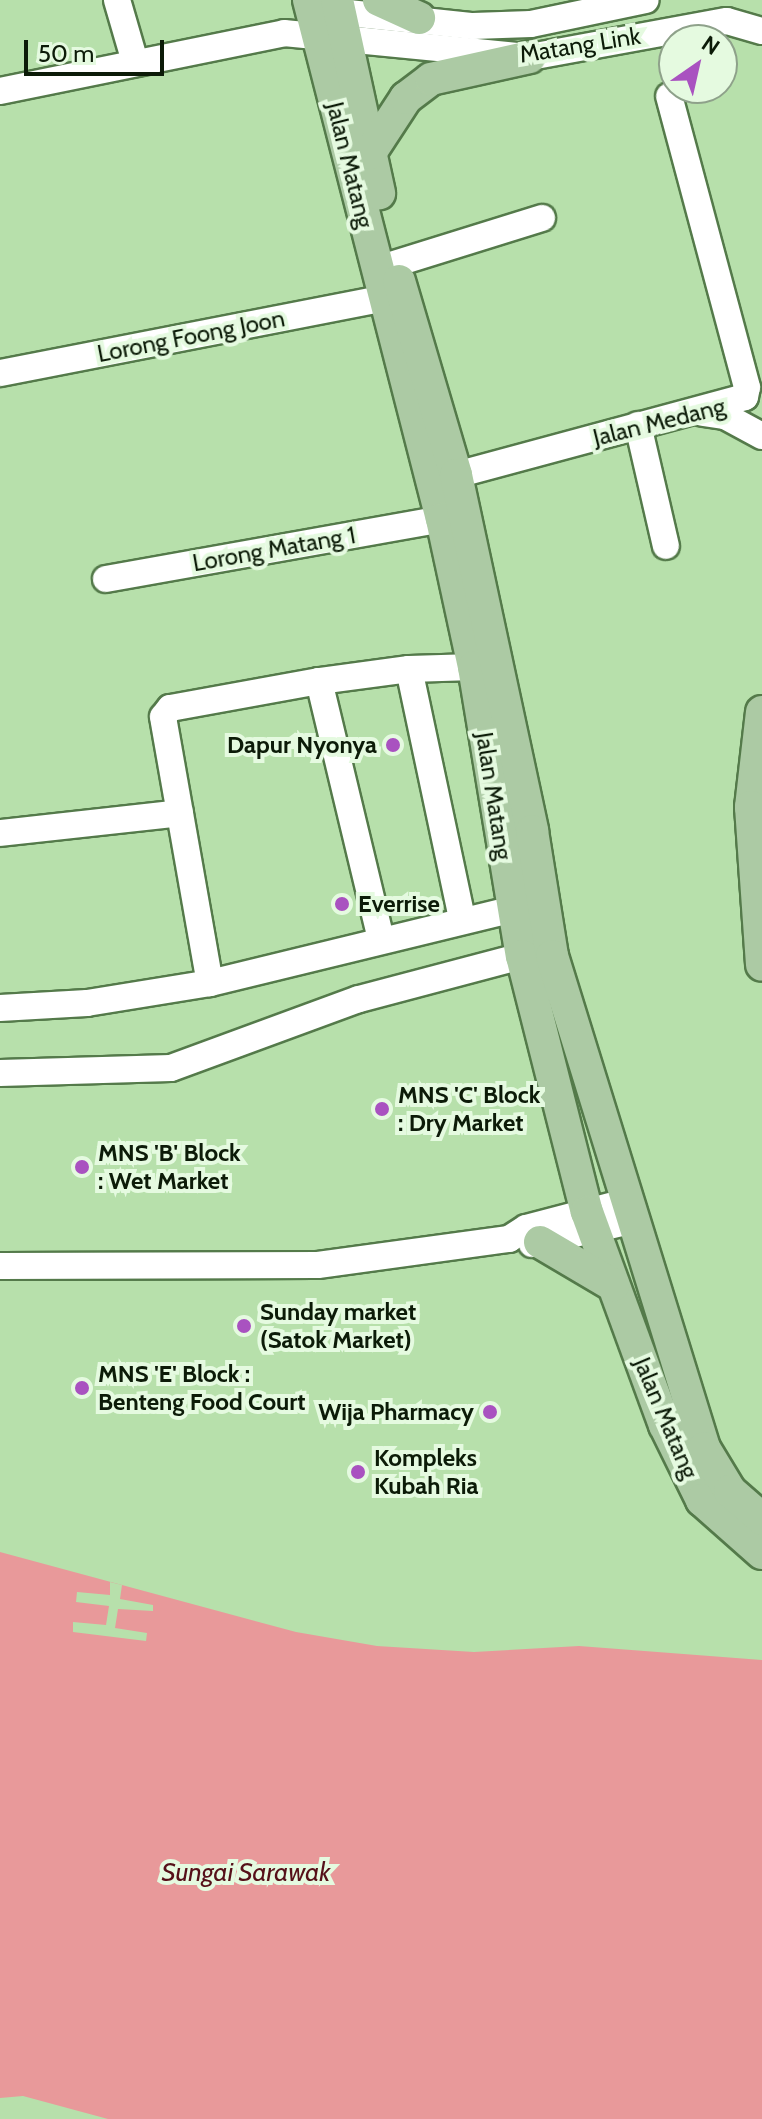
<!DOCTYPE html>
<html>
<head>
<meta charset="utf-8">
<style>
  body { margin:0 }
  #map { position:relative; width:762px; height:2119px; overflow:hidden; background:#b7e0ab; font-family:Cabin,sans-serif }
  div>[style] { position:absolute }
  .water>* { inset:0; background:#e8999a }
  .pier>* { inset:0; background:#b7e0ab }
  .roads { filter:drop-shadow(2px 0 #547a4a) drop-shadow(-2px 0 #547a4a) drop-shadow(0 2px #547a4a) drop-shadow(0 -2px #547a4a) }
  .minor>* { height:26px; margin:-13px; padding:0 13px; transform-origin:13px; border-radius:13px; background:#fff }
  .major>* { height:32px; margin:-16px; padding:0 16px; transform-origin:16px; border-radius:16px; background:#accaa4 }
  .dots>* { width:22px; height:22px; translate:-50% -50%; box-sizing:border-box; border:4px solid #e5fae0; border-radius:50% }
  span { translate:-50% -50%; white-space:nowrap; text-align:center; line-height:1.15; -webkit-text-stroke:8px #e5fae0; paint-order:stroke }
  .street-label { font-size:24px; color:#0c1b08 }
  .poi-label { font-size:24px; color:#0c1b08; font-weight:700 }
  .right { translate:-100% -50%; text-align:right }
  .left { translate:0 -50%; text-align:left }
  .water-label { font-size:26px; color:#561019; font-style:italic }
  .north { position:absolute; left:658px; top:24px; width:80px; height:80px; box-sizing:border-box; background:#e5fae0; border:2px solid #8ea18a; border-radius:50%; rotate:34deg; font-size:22px; font-weight:700; line-height:32px; text-align:center; color:#0c1b08 }
  .north::after { content:''; display:block; margin:auto; width:28px; height:36px; background:#a952c0; clip-path:polygon(50% 0,100% 100%,50% 72%,0 100%) }
  .scale { position:absolute; left:24px; top:40px; width:140px; height:36px; box-sizing:border-box; border:4px solid #0c1b08; border-top:0; padding-left:10px; font-size:24px; line-height:28px; white-space:nowrap; color:#0c1b08; -webkit-text-stroke:6px #e5fae0; paint-order:stroke }
</style>
</head>
<body>
<div id="map">
  <div class="water">
    <i style="clip-path:polygon(0 1552px,296px 1632px,377px 1646px,474px 1652px,579px 1646px,762px 1660px,762px 2119px,108px 2119px,23px 2096px,0 2098px)"></i>
  </div>
  <div class="pier">
    <i style="clip-path:polygon(110px 1582px,122px 1585px,120px 1599px,153px 1605px,153px 1611px,118px 1609px,115px 1628px,147px 1633px,146px 1641px,73px 1632px,73px 1622px,106px 1625px,109px 1606px,76px 1602px,77px 1592px,110px 1595px)"></i>
  </div>
  <div class="roads">
    <div class="minor">
      <i style="left:117px;top:0;width:65px;rotate:73.8deg"></i>
      <i style="left:320px;top:10px;width:154px;rotate:6deg"></i>
      <i style="left:473px;top:26px;width:58px;rotate:-2deg"></i>
      <i style="left:531px;top:24px;width:117px;rotate:-11.8deg"></i>
      <i style="left:0;top:91px;width:290px;rotate:-11.5deg"></i>
      <i style="left:284px;top:33px;width:247px;rotate:5.6deg"></i>
      <i style="left:530px;top:57px;width:200px;rotate:-10.4deg"></i>
      <i style="left:727px;top:21px;width:36px;rotate:16deg"></i>
      <i style="left:394px;top:264px;width:155px;rotate:-17.3deg"></i>
      <i style="left:0;top:373px;width:389px;rotate:-11deg"></i>
      <i style="left:703px;top:413px;width:22px;rotate:8deg"></i>
      <i style="left:725px;top:416px;width:42px;rotate:28.4deg"></i>
      <i style="left:638px;top:425px;width:124px;rotate:77deg"></i>
      <i style="left:456px;top:475px;width:299px;rotate:-15.1deg"></i>
      <i style="left:745px;top:397px;width:10px;rotate:-79deg"></i>
      <i style="left:747px;top:387px;width:301px;rotate:-105deg"></i>
      <i style="left:106px;top:579px;width:341px;rotate:-10.1deg"></i>
      <i style="left:474px;top:667px;width:65px;rotate:178.2deg"></i>
      <i style="left:409px;top:669px;width:91px;rotate:172.4deg"></i>
      <i style="left:319px;top:681px;width:151px;rotate:169.7deg"></i>
      <i style="left:170px;top:708px;width:11px;rotate:128deg"></i>
      <i style="left:163px;top:717px;width:270px;rotate:80deg"></i>
      <i style="left:210px;top:983px;width:312px;rotate:-13.7deg"></i>
      <i style="left:409px;top:669px;width:255px;rotate:78deg"></i>
      <i style="left:319px;top:681px;width:265px;rotate:76.5deg"></i>
      <i style="left:0;top:833px;width:181px;rotate:-6.3deg"></i>
      <i style="left:0;top:1008px;width:87px;rotate:-3.3deg"></i>
      <i style="left:87px;top:1003px;width:125px;rotate:-9.2deg"></i>
      <i style="left:0;top:1073px;width:171px;rotate:-1.7deg"></i>
      <i style="left:171px;top:1068px;width:200px;rotate:-20.2deg"></i>
      <i style="left:359px;top:999px;width:169px;rotate:-14.8deg"></i>
      <i style="left:532px;top:1244px;width:102px;rotate:-13.1deg"></i>
      <i style="left:0;top:1266px;width:318px;rotate:-0.2deg"></i>
      <i style="left:318px;top:1265px;width:193px;rotate:-7.8deg"></i>
      <i style="left:509px;top:1239px;width:20px;rotate:-33deg"></i>
      <i style="left:526px;top:1228px;width:102px;rotate:-14.7deg"></i>
    </div>
    <div class="major">
      <i style="left:309px;top:0;width:536px;rotate:75.63deg"></i>
      <i style="left:442px;top:519px;width:151px;rotate:77.8deg"></i>
      <i style="left:474px;top:667px;width:293px;rotate:80.6deg"></i>
      <i style="left:522px;top:956px;width:264px;rotate:75.8deg"></i>
      <i style="left:587px;top:1212px;width:227px;rotate:69.9deg"></i>
      <i style="left:665px;top:1425px;width:84px;rotate:63.7deg"></i>
      <i style="left:702px;top:1500px;width:80px;rotate:41.5deg"></i>
      <i style="left:337px;top:0;width:198px;rotate:77.7deg"></i>
      <i style="left:379px;top:0;width:44px;rotate:24.2deg"></i>
      <i style="left:370px;top:153px;width:66px;rotate:-56.8deg"></i>
      <i style="left:406px;top:98px;width:31px;rotate:-37deg"></i>
      <i style="left:431px;top:79px;width:101px;rotate:-12.5deg"></i>
      <i style="left:399px;top:281px;width:202px;rotate:73.6deg"></i>
      <i style="left:456px;top:475px;width:364px;rotate:77.9deg"></i>
      <i style="left:532px;top:831px;width:127px;rotate:80.9deg"></i>
      <i style="left:552px;top:956px;width:515px;rotate:72.83deg"></i>
      <i style="left:704px;top:1448px;width:50px;rotate:58.8deg"></i>
      <i style="left:730px;top:1491px;width:43px;rotate:41.2deg"></i>
      <i style="left:762px;top:712px;width:96px;rotate:96.6deg"></i>
      <i style="left:751px;top:807px;width:158px;rotate:86deg"></i>
      <i style="left:540px;top:1242px;width:85px;rotate:30.5deg"></i>
    </div>
  </div>
  <div class="dots">
    <i style="left:393px;top:745px;background:#a952c0"></i>
    <i style="left:342px;top:904px;background:#a952c0"></i>
    <i style="left:382px;top:1109px;background:#a952c0"></i>
    <i style="left:82px;top:1167px;background:#a952c0"></i>
    <i style="left:244px;top:1326px;background:#a952c0"></i>
    <i style="left:82px;top:1388px;background:#a952c0"></i>
    <i style="left:490px;top:1412px;background:#a952c0"></i>
    <i style="left:358px;top:1472px;background:#a952c0"></i>
  </div>
  <div class="street-label">
    <span style="left:580px;top:45px;rotate:-9deg">Matang Link</span>
    <span style="left:350px;top:165px;rotate:76deg">Jalan Matang</span>
    <span style="left:191px;top:336px;rotate:-11deg">Lorong Foong Joon</span>
    <span style="left:659px;top:422px;rotate:-14deg">Jalan Medang</span>
    <span style="left:274px;top:549px;rotate:-10deg">Lorong Matang 1</span>
    <span style="left:494px;top:796px;rotate:81deg">Jalan Matang</span>
    <span style="left:666px;top:1418px;rotate:67deg">Jalan Matang</span>
  </div>
  <div class="poi-label">
    <span class="right" style="left:377px;top:745px">Dapur Nyonya</span>
    <span class="left" style="left:358px;top:904px">Everrise</span>
    <span class="left" style="left:398px;top:1109px">MNS 'C' Block<br>: Dry Market</span>
    <span class="left" style="left:98px;top:1167px">MNS 'B' Block<br>: Wet Market</span>
    <span class="left" style="left:260px;top:1326px">Sunday market<br>(Satok Market)</span>
    <span class="left" style="left:98px;top:1388px">MNS 'E' Block :<br>Benteng Food Court</span>
    <span class="right" style="left:474px;top:1412px">Wija Pharmacy</span>
    <span class="left" style="left:374px;top:1472px">Kompleks<br>Kubah Ria</span>
  </div>
  <div class="water-label">
    <span style="left:246px;top:1873px">Sungai Sarawak</span>
  </div>
  <div class="north">N</div>
  <div class="scale">50 m</div>
</div>
</body>
</html>
